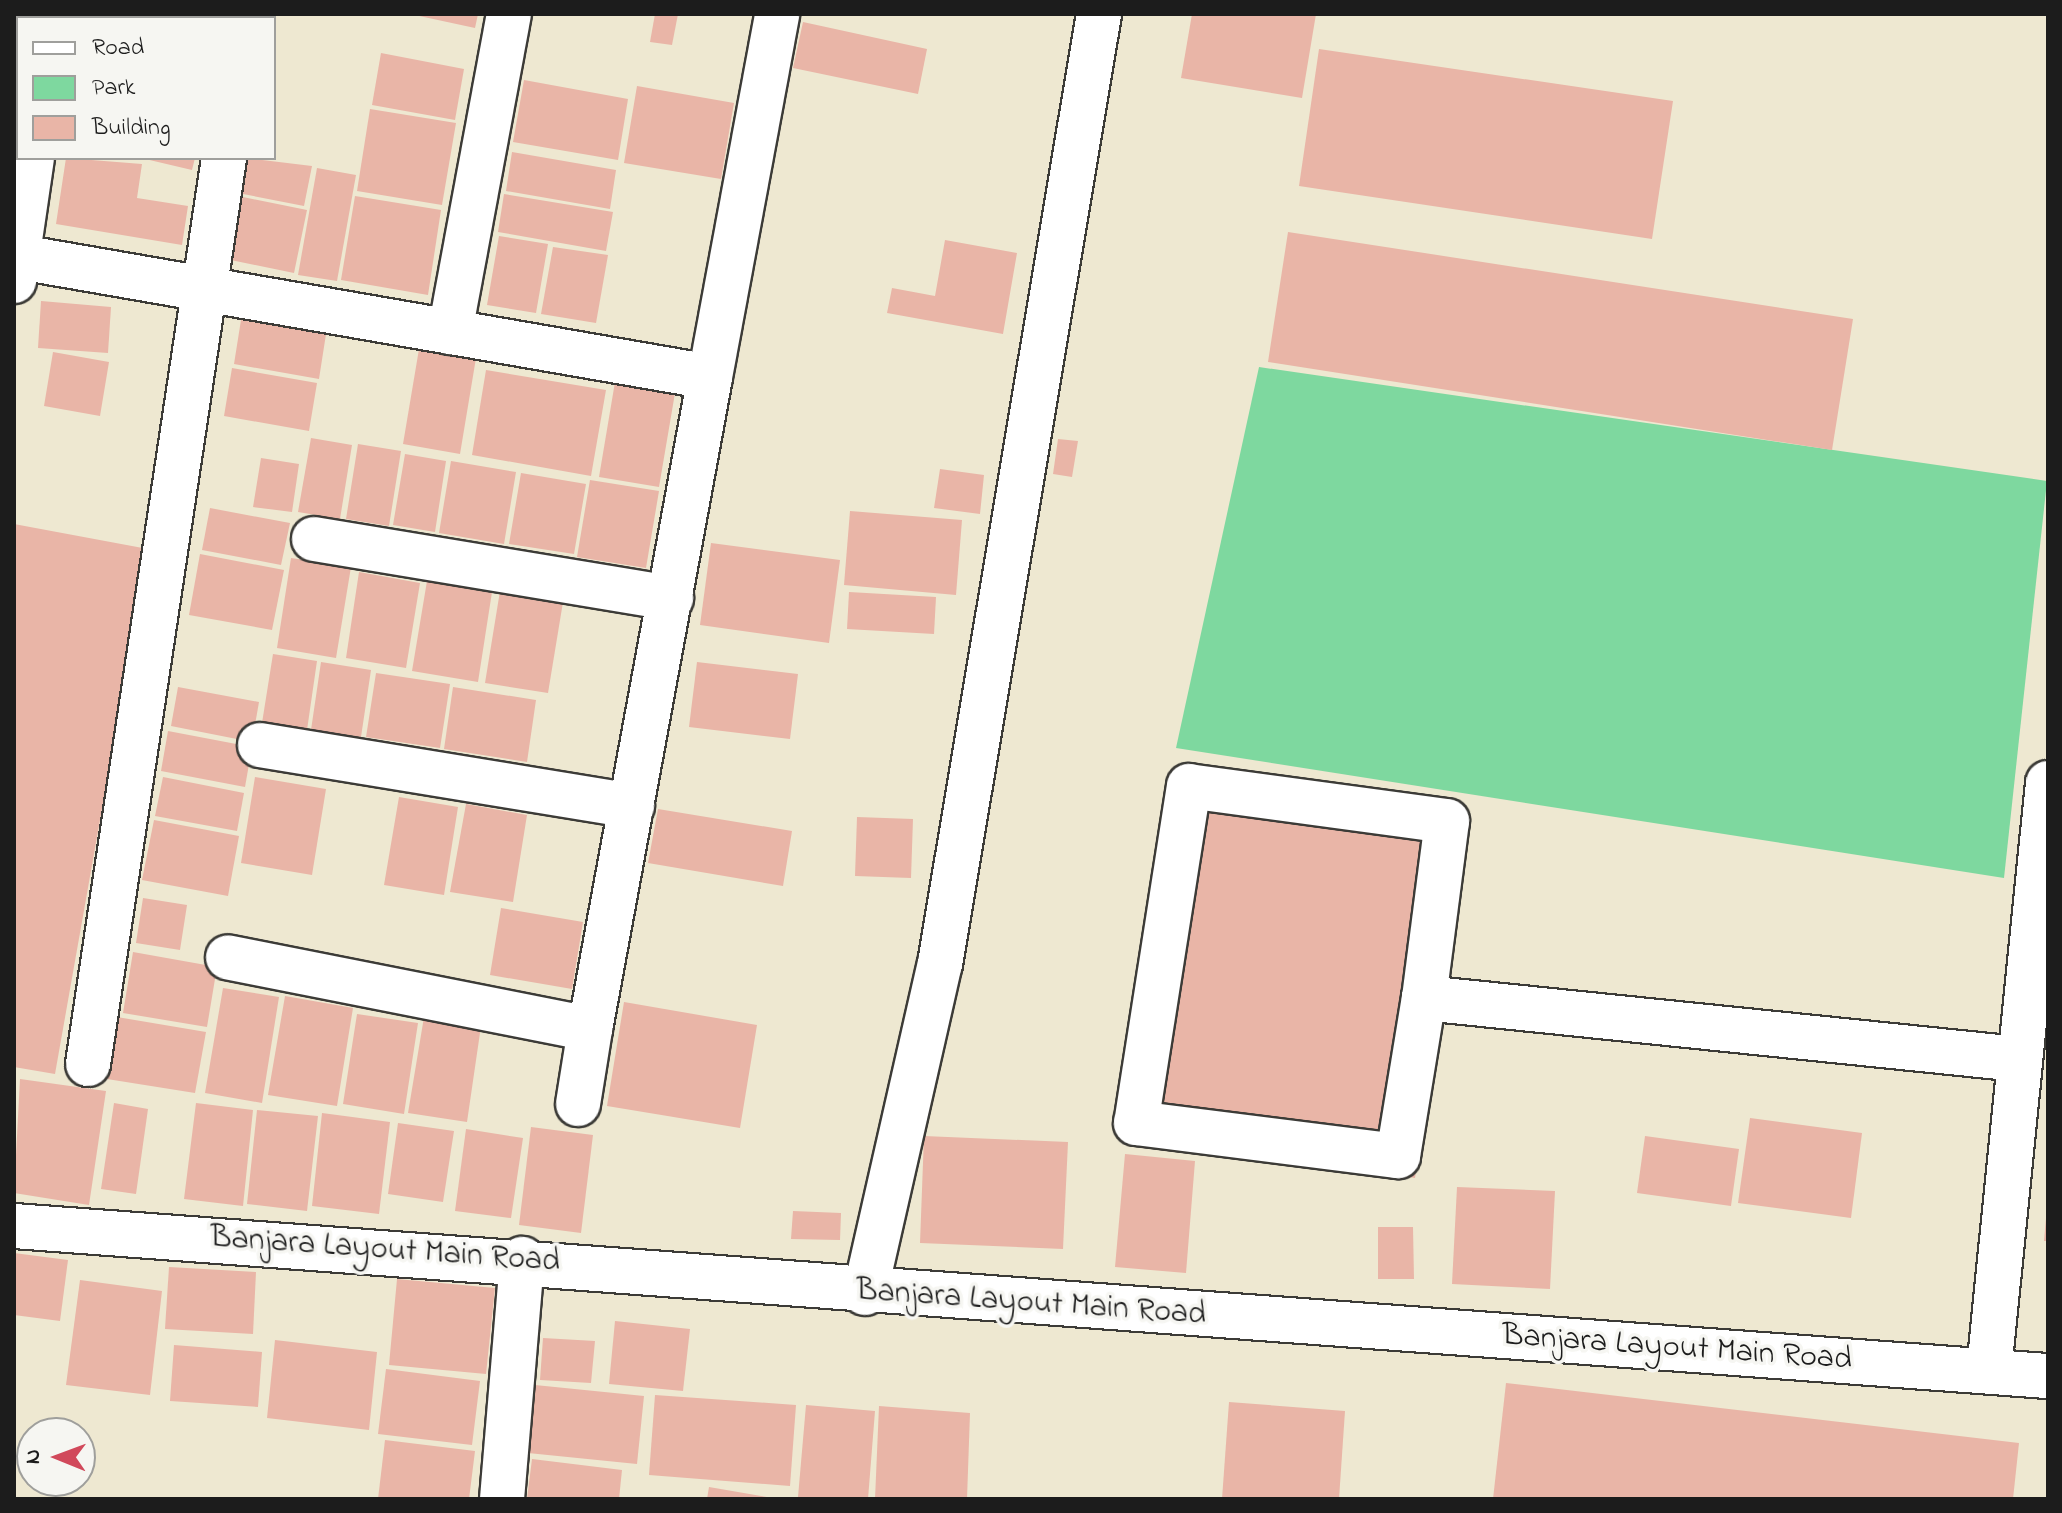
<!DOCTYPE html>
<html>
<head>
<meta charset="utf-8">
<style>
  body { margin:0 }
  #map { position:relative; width:2062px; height:1513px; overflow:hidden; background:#eee8d1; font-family:"Indie Flower",sans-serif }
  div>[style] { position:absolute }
  .green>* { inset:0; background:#7ed89f }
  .building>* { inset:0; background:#e9b5a7 }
  .roads { filter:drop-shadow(2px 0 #3c3b37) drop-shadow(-2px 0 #3c3b37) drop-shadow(0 2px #3c3b37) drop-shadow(0 -2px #3c3b37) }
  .minor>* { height:44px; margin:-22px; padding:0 22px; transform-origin:22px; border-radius:22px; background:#fff }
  span { translate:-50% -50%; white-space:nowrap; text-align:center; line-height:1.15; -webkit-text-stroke:7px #f6f6f2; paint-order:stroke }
  .street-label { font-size:32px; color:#1c1c1c }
  .frame { position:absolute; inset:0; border:16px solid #1c1c1c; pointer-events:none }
  .legend { position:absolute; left:16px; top:16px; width:260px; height:144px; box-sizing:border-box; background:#f6f6f2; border:2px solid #9f9f9c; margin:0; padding:10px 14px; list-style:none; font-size:24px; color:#1c1c1c }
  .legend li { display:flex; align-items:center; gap:16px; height:40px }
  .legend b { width:40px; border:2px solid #9f9f9c }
  .north { position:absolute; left:16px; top:1417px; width:80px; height:80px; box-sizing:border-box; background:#f6f6f2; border:2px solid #9f9f9c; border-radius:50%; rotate:271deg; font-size:22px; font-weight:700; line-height:32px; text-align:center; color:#1c1c1c }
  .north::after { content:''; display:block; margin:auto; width:28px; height:36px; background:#d1495b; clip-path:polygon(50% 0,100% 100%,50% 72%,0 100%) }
</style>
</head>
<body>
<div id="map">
  <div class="green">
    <i style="clip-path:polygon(1259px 367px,2047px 481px,2004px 878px,1176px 748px)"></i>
  </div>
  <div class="building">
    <i style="clip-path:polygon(124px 14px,223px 14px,123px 18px)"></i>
    <i style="clip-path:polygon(410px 14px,478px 14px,475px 28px)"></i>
    <i style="clip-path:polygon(655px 14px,678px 14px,672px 45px,650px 42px)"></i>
    <i style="clip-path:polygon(1192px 14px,1316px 14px,1302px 98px,1181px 78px)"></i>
    <i style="clip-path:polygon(803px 22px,927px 49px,918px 94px,793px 68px)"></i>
    <i style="clip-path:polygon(1319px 49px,1673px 101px,1652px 239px,1299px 186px)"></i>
    <i style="clip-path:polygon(381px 53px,464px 69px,455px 120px,372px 105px)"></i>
    <i style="clip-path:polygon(524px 80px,628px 99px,618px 160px,513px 142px)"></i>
    <i style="clip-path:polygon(637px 86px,734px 103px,721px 179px,624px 163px)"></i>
    <i style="clip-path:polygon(370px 109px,456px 123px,442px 205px,357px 191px)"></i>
    <i style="clip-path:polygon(512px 152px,616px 170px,610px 209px,506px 191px)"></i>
    <i style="clip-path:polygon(66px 158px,142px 164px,137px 198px,188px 206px,182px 245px,56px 224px)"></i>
    <i style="clip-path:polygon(141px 158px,195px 158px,192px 170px)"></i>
    <i style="clip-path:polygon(245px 158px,312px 166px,304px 206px,238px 193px)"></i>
    <i style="clip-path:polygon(317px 168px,356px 175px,337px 281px,298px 275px)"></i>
    <i style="clip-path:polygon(504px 194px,613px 212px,606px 251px,498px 232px)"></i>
    <i style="clip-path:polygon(238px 196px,307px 210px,294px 273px,226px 259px)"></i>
    <i style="clip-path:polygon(355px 196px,441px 210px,428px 295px,341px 280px)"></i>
    <i style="clip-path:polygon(1288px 232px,1853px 319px,1832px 450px,1268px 362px)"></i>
    <i style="clip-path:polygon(499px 236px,548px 244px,536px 313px,487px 305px)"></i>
    <i style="clip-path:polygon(945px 240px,1017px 253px,1003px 334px,887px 313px,892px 288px,935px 296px)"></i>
    <i style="clip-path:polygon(553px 247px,608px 255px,596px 323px,541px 314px)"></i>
    <i style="clip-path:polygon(41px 301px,111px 307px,108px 353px,38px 348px)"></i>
    <i style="clip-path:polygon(241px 320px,326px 334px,319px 379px,234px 364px)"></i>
    <i style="clip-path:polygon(419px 349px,476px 358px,460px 454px,403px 444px)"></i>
    <i style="clip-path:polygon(53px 352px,109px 362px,100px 416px,44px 406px)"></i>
    <i style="clip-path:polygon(232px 368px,317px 383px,309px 431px,224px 416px)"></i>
    <i style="clip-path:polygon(486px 370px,606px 390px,591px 476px,472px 455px)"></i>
    <i style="clip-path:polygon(615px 382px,675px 393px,659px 487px,599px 477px)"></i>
    <i style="clip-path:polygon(311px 438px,352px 445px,340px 519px,298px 512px)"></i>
    <i style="clip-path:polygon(1058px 439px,1078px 441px,1072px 477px,1053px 474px)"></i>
    <i style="clip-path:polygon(358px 444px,401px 451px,389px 526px,346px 519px)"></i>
    <i style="clip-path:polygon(405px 454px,446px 461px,435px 532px,393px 525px)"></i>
    <i style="clip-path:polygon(261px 458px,299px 464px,292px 512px,253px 507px)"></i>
    <i style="clip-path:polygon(451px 461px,516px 472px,504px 544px,439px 533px)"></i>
    <i style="clip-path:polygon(940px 469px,984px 475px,980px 514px,934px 508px)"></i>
    <i style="clip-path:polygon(521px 473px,586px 484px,574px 554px,509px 544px)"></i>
    <i style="clip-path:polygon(590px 480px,659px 491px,646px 568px,577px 557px)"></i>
    <i style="clip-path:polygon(210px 508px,290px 523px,281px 565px,202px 550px)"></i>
    <i style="clip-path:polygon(850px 511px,962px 520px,956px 595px,844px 585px)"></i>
    <i style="clip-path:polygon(14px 524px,148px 549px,55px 1074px,14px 1067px)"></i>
    <i style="clip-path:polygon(711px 543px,840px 560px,829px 643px,700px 625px)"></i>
    <i style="clip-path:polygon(200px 554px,284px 570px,272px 630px,189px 615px)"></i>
    <i style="clip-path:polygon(291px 558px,351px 567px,336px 658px,277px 648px)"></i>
    <i style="clip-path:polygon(359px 572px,420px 583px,406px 668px,346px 658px)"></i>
    <i style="clip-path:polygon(427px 581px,492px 592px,478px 682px,412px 671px)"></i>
    <i style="clip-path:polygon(500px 591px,563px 602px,548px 693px,485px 683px)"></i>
    <i style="clip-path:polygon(849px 592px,936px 597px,934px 634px,847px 629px)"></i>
    <i style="clip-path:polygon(273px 654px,317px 661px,307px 730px,262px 723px)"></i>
    <i style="clip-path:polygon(321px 662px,371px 670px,361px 737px,311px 730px)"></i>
    <i style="clip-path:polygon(697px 662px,798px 674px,790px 739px,689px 727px)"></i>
    <i style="clip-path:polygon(376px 673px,450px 684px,440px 748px,366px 737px)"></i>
    <i style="clip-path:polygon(178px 687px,259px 702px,252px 742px,171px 726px)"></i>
    <i style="clip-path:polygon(453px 687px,536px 700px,527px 762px,444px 749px)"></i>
    <i style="clip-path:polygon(168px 731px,252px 747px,245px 787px,161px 771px)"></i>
    <i style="clip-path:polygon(1179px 775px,1470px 821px,1415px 1178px,1125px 1133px)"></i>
    <i style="clip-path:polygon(163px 777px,244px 793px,237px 831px,155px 816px)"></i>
    <i style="clip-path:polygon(255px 777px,326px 789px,312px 875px,241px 863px)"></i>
    <i style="clip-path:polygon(399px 797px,458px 807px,444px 895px,384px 885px)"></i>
    <i style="clip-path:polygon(466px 804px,527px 815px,513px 902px,450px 892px)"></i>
    <i style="clip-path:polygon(658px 809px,792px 831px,783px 886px,648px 863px)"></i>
    <i style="clip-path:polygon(857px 817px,913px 819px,911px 878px,855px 876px)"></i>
    <i style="clip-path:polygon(154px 820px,239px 836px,228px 896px,142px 880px)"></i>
    <i style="clip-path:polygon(143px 898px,187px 905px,180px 950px,136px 943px)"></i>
    <i style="clip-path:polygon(501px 908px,583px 922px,572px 989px,490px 975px)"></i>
    <i style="clip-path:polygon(133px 952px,217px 967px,207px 1027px,123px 1013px)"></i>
    <i style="clip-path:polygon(223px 988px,279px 997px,262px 1103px,205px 1093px)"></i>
    <i style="clip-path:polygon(285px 996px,353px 1008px,337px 1106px,268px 1095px)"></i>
    <i style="clip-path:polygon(624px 1002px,757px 1025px,740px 1128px,607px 1106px)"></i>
    <i style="clip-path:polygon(357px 1014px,418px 1023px,404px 1114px,343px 1104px)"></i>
    <i style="clip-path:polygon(117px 1017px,206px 1032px,195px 1093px,107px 1079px)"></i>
    <i style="clip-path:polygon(424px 1017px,481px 1026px,467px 1122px,408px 1113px)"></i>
    <i style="clip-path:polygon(20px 1079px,106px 1091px,89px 1205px,14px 1193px)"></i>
    <i style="clip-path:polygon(114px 1103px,148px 1109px,136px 1194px,101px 1189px)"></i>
    <i style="clip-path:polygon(196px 1103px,253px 1110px,243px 1206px,184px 1199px)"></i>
    <i style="clip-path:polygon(257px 1110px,318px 1116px,307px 1211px,247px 1204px)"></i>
    <i style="clip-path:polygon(322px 1113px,390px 1122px,379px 1214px,312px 1206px)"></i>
    <i style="clip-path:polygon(1750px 1118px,1862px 1133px,1851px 1218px,1738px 1203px)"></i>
    <i style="clip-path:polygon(398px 1123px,454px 1131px,443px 1202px,388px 1194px)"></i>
    <i style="clip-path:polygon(531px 1127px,593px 1135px,581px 1233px,519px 1225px)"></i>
    <i style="clip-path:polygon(466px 1129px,523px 1138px,511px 1218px,455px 1211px)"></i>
    <i style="clip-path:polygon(924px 1136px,1068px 1142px,1063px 1249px,920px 1243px)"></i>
    <i style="clip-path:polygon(1645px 1136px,1739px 1149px,1731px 1206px,1637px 1193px)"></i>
    <i style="clip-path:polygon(1125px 1154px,1195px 1161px,1186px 1273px,1115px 1267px)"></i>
    <i style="clip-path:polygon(1457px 1187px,1555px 1191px,1550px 1289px,1452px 1284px)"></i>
    <i style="clip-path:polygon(793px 1211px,841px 1213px,840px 1240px,791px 1239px)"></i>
    <i style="clip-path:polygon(2046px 1218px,2048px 1218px,2048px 1241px,2044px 1241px)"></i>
    <i style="clip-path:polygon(1378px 1227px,1413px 1227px,1414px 1279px,1378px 1279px)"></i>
    <i style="clip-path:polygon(14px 1253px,68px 1260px,60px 1321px,14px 1315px)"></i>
    <i style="clip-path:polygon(169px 1267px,256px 1272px,253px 1334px,165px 1329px)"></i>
    <i style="clip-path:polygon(397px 1279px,495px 1288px,486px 1374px,389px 1365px)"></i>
    <i style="clip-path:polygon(80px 1280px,162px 1291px,150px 1395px,66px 1385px)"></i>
    <i style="clip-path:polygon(615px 1321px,690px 1329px,683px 1391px,609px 1384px)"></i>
    <i style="clip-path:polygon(543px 1338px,595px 1341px,591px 1383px,540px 1380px)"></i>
    <i style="clip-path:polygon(275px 1340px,377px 1352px,369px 1430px,267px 1418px)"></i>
    <i style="clip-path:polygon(174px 1345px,262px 1352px,258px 1407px,170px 1401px)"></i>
    <i style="clip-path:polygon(386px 1369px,480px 1381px,472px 1445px,378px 1434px)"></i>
    <i style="clip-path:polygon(1506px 1383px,2019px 1443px,2013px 1499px,1493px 1499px)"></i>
    <i style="clip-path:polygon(535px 1385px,644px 1396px,637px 1464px,528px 1453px)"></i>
    <i style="clip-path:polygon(655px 1395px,796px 1405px,790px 1486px,649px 1475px)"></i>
    <i style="clip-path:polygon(1229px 1402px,1345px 1411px,1339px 1499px,1222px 1499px)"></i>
    <i style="clip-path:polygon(806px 1405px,875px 1411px,868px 1499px,798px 1497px)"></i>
    <i style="clip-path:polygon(879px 1406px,970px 1413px,967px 1499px,875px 1499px)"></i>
    <i style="clip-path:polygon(385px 1440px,475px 1451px,469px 1499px,378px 1499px)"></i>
    <i style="clip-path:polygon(532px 1459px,622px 1470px,619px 1499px,527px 1499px)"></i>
    <i style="clip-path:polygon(709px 1487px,767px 1497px,767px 1499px,707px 1499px)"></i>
  </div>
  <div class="roads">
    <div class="minor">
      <i style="left:51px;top:18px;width:4px;rotate:-90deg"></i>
      <i style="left:242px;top:18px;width:4px;rotate:-76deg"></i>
      <i style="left:14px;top:256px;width:706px;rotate:9.86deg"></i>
      <i style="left:710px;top:377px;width:663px;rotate:100.43deg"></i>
      <i style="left:590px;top:1029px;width:369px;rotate:-168.8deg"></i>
      <i style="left:14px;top:281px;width:124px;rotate:-81.7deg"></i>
      <i style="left:450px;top:332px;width:323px;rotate:-79.5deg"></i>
      <i style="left:710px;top:377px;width:369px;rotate:-79.5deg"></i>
      <i style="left:314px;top:539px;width:362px;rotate:9.4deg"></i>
      <i style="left:260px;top:745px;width:377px;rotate:9.3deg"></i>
      <i style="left:1424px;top:998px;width:178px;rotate:-82.6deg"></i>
      <i style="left:1447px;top:821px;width:260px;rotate:-172.3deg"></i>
      <i style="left:1189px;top:786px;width:341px;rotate:98.9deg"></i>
      <i style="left:1136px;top:1123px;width:264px;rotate:7.2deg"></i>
      <i style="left:1398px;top:1156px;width:160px;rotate:-80.7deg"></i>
      <i style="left:1424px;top:998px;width:597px;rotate:5.86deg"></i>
      <i style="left:88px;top:1064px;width:916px;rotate:-81.46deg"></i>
      <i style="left:578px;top:1104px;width:76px;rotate:-80.9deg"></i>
      <i style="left:14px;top:1226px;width:2040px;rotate:4.22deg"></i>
      <i style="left:865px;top:1293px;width:337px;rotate:-77.2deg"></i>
      <i style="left:940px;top:964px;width:963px;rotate:-80.5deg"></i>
      <i style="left:1989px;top:1370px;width:590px;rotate:-84.26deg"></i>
      <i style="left:502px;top:1499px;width:241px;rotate:-85.2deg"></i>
    </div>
  </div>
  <div class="street-label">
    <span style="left:385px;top:1251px;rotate:4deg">Banjara Layout Main Road</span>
    <span style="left:1031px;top:1304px;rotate:4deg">Banjara Layout Main Road</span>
    <span style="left:1677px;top:1349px;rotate:4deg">Banjara Layout Main Road</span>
  </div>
  <div class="frame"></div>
  <ul class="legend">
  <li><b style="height:10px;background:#fff"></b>Road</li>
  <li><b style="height:22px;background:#7ed89f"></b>Park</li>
  <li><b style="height:22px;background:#e9b5a7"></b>Building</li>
  </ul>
  <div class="north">N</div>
</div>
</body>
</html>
